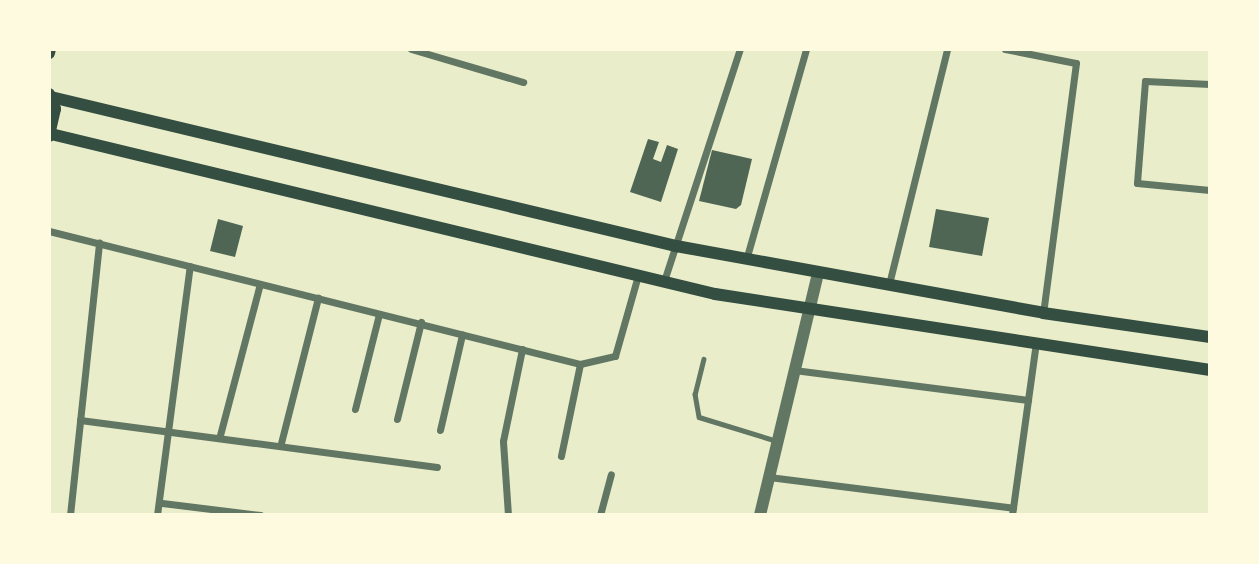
<!DOCTYPE html>
<html>
<head>
<meta charset="utf-8">
<style>
  body { margin:0 }
  #map { position:relative; width:1259px; height:564px; overflow:hidden; background:#e9edc9; font-family:"Zilla Slab",serif }
  div>[style] { position:absolute }
  .building>* { inset:0; background:#4f6655 }
  .service>* { height:4.5px; margin:-2.25px; padding:0 2.25px; transform-origin:2.25px; border-radius:2.25px; background:#617663 }
  .minor>* { height:7px; margin:-3.5px; padding:0 3.5px; transform-origin:3.5px; border-radius:3.5px; background:#617663 }
  .tertiary>* { height:12px; margin:-6px; padding:0 6px; transform-origin:6px; border-radius:6px; background:#617663 }
  .secondary>* { height:12px; margin:-6px; padding:0 6px; transform-origin:6px; border-radius:6px; background:#344e41 }
  span { translate:-50% -50%; white-space:nowrap; text-align:center; line-height:1.15; -webkit-text-stroke:5px #fefae0; paint-order:stroke }
  .frame { position:absolute; inset:0; border:51px solid #fefae0; pointer-events:none }
</style>
</head>
<body>
<div id="map">
  <div class="building">
    <i style="clip-path:polygon(648px 139px,659px 142px,653px 159px,661px 162px,667px 145px,678px 149px,661px 202px,630px 192px)"></i>
    <i style="clip-path:polygon(712px 150px,752px 159px,741px 205px,736px 209px,699px 201px)"></i>
    <i style="clip-path:polygon(936px 209px,989px 218px,982px 256px,929px 247px)"></i>
    <i style="clip-path:polygon(218px 219px,243px 226px,235px 257px,210px 251px)"></i>
  </div>
  <div class="service">
    <i style="left:704px;top:359px;width:36px;rotate:104deg"></i>
    <i style="left:695px;top:394px;width:23px;rotate:80deg"></i>
    <i style="left:699px;top:417px;width:82px;rotate:17.1deg"></i>
  </div>
  <div class="minor">
    <i style="left:411px;top:49px;width:117px;rotate:16.4deg"></i>
    <i style="left:1005px;top:49px;width:72px;rotate:11.2deg"></i>
    <i style="left:1076px;top:63px;width:252px;rotate:97.5deg"></i>
    <i style="left:1210px;top:84px;width:65px;rotate:-177.4deg"></i>
    <i style="left:1145px;top:81px;width:102px;rotate:94.5deg"></i>
    <i style="left:1137px;top:183px;width:73px;rotate:5.5deg"></i>
    <i style="left:49px;top:231px;width:547px;rotate:14.06deg"></i>
    <i style="left:580px;top:364px;width:94px;rotate:101.7deg"></i>
    <i style="left:746px;top:260px;width:219px;rotate:-74.1deg"></i>
    <i style="left:664px;top:281px;width:244px;rotate:-71.9deg"></i>
    <i style="left:889px;top:284px;width:242px;rotate:-76.1deg"></i>
    <i style="left:580px;top:364px;width:36px;rotate:-13deg"></i>
    <i style="left:615px;top:356px;width:84px;rotate:-74.1deg"></i>
    <i style="left:794px;top:370px;width:236px;rotate:7.3deg"></i>
    <i style="left:355px;top:409px;width:98px;rotate:-75.8deg"></i>
    <i style="left:397px;top:419px;width:100px;rotate:-76.1deg"></i>
    <i style="left:80px;top:420px;width:360px;rotate:7.5deg"></i>
    <i style="left:440px;top:430px;width:98px;rotate:-77deg"></i>
    <i style="left:220px;top:435px;width:156px;rotate:-75.2deg"></i>
    <i style="left:281px;top:443px;width:150px;rotate:-75.7deg"></i>
    <i style="left:769px;top:477px;width:246px;rotate:7.2deg"></i>
    <i style="left:162px;top:503px;width:99px;rotate:7deg"></i>
    <i style="left:70px;top:515px;width:274px;rotate:-83.9deg"></i>
    <i style="left:157px;top:515px;width:251px;rotate:-82.5deg"></i>
    <i style="left:508px;top:515px;width:74px;rotate:-93.9deg"></i>
    <i style="left:503px;top:441px;width:94px;rotate:-78.3deg"></i>
    <i style="left:600px;top:515px;width:42px;rotate:-75deg"></i>
    <i style="left:1012px;top:515px;width:175px;rotate:-82.1deg"></i>
  </div>
  <div class="tertiary">
    <i style="left:760px;top:515px;width:249px;rotate:-76.5deg"></i>
  </div>
  <div class="secondary">
    <i style="left:49px;top:53px;width:4px;rotate:-76deg"></i>
    <i style="left:49px;top:94px;width:16px;rotate:68deg"></i>
    <i style="left:55px;top:109px;width:28px;rotate:103deg"></i>
    <i style="left:51px;top:97px;width:643px;rotate:13.41deg"></i>
    <i style="left:676px;top:246px;width:373px;rotate:10.3deg"></i>
    <i style="left:1043px;top:313px;width:169px;rotate:8.2deg"></i>
    <i style="left:51px;top:134px;width:683px;rotate:13.55deg"></i>
    <i style="left:715px;top:294px;width:501px;rotate:8.73deg"></i>
  </div>
  <div class="frame"></div>
</div>
</body>
</html>
